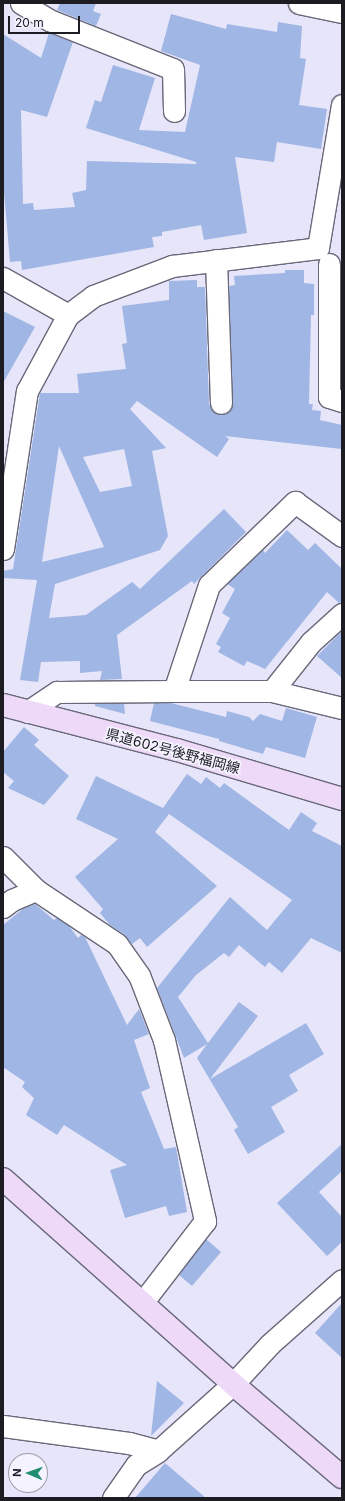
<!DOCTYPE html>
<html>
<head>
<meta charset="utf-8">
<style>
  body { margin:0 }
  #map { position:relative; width:345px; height:1501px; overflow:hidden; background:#e6e5f9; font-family:Inter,"Noto Sans JP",sans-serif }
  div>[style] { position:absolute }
  .building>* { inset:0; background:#a0b6e4 }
  .roads { filter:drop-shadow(1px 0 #696879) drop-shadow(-1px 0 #696879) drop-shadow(0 1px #696879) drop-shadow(0 -1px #696879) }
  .street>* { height:21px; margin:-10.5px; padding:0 10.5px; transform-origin:10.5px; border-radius:10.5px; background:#fff }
  .secondary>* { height:22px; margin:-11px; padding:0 11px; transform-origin:11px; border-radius:11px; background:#eedaf8 }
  span { translate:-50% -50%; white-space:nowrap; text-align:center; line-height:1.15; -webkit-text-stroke:3.5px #f4f3ff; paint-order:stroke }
  .street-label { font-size:14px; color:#1d1c23 }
  .frame { position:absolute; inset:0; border:4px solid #1d1c23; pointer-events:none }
  .north { position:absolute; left:8px; top:1453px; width:40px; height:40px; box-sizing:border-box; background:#f4f3ff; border:1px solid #9e9da7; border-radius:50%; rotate:272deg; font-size:11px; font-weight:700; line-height:16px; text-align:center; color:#1d1c23 }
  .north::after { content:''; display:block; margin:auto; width:14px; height:18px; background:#218f6f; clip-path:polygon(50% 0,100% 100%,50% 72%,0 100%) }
  .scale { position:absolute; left:8px; top:16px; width:72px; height:18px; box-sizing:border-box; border:2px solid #1d1c23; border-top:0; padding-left:5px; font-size:12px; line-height:14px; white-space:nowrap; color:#1d1c23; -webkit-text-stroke:3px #f4f3ff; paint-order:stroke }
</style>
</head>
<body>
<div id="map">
  <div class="building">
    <i style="clip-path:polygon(60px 3px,96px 3px,93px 11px,101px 14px,96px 26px,57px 10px)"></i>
    <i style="clip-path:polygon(171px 14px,226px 29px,227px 24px,277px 32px,278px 22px,302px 26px,300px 58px,306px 59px,299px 105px,327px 109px,321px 149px,277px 142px,274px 162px,235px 157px,247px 233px,204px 240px,201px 225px,162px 232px,162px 236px,152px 237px,154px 247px,22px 270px,21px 261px,10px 262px,3px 180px,3px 34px,41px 58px,49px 33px,73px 42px,47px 117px,21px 110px,23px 204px,33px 203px,34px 210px,75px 207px,72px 193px,86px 190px,87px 161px,196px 164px,196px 162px,86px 128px,95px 100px,101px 102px,113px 65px,155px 78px,139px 130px,185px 132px,200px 65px,161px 51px)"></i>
    <i style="clip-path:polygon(evenodd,285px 270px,304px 270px,304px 283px,314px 284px,314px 315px,311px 315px,309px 404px,313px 404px,312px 410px,321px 411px,320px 420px,342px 425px,342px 449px,225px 436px,229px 439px,217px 457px,137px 401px,130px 409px,166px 448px,152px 451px,168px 536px,160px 550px,55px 584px,49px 618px,86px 615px,132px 582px,140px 589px,224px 509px,246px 532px,194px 584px,192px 581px,117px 635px,122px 679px,100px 680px,102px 671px,80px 673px,80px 661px,41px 662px,38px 682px,20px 680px,37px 580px,3px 578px,3px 571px,13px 569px,40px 393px,79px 393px,77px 374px,126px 369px,122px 344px,127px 343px,122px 306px,169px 300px,169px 281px,197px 280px,197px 287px,205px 287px,209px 404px,215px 413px,227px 413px,233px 403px,229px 286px,235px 285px,234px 276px,285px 273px,285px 270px,59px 446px,104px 547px,42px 562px,59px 446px,285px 270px,124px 449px,132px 486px,100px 492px,83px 457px,124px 449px)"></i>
    <i style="clip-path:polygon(3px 311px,35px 327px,3px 383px)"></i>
    <i style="clip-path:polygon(287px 530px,308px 550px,315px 543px,342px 569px,342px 602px,339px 603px,327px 592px,265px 669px,247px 661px,244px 666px,218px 652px,221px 647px,216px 644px,230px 618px,222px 613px,235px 589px,227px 584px,263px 550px,265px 553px)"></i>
    <i style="clip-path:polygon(342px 631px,342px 678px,317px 656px)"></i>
    <i style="clip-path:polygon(124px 703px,125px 714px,95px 706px,95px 704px)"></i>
    <i style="clip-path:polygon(154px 703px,171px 703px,226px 717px,227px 711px,249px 717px,253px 721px,260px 714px,282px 721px,286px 708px,317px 717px,305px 758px,266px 747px,263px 754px,219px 741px,219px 739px,150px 721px)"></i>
    <i style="clip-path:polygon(24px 727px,39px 740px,34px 745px,69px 776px,44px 805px,8px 788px,14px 781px,3px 772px,3px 752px)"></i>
    <i style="clip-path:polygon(187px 774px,201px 784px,206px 777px,220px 788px,224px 783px,289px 830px,301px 812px,317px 823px,312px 831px,342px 846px,342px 953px,311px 938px,282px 973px,269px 962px,265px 967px,239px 945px,229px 957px,224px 953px,196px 975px,178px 997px,208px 1043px,239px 1002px,258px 1016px,210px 1079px,306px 1023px,324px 1054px,289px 1075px,298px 1091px,271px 1107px,285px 1132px,248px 1154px,234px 1130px,238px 1127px,197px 1058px,207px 1044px,184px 1058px,157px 988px,230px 897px,267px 930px,292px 900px,169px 814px,155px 832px,217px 886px,147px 947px,140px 938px,132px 944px,124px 934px,110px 925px,100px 913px,103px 909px,75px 877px,118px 839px,76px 819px,96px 776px,163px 808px)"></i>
    <i style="clip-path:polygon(35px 904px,54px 920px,57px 918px,69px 926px,78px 938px,81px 935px,85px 937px,127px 1025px,139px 1009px,149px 1034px,134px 1040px,150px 1088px,141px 1092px,164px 1149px,176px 1147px,187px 1212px,169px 1216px,166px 1206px,125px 1218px,110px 1170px,127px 1165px,64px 1125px,57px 1135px,26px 1115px,34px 1098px,22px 1087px,25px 1082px,3px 1067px,3px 925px,24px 908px)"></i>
    <i style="clip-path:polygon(342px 1144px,342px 1171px,319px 1192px,342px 1217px,342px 1242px,327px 1256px,277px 1203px)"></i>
    <i style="clip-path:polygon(206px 1239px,221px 1252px,192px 1286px,179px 1275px)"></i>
    <i style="clip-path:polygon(342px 1303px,342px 1358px,315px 1333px)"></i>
    <i style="clip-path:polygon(157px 1381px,184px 1403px,151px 1436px)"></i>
    <i style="clip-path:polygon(165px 1463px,206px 1498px,135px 1498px)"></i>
  </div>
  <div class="roads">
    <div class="street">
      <i style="left:21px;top:3px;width:33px;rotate:31deg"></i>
      <i style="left:49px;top:20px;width:133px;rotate:21.6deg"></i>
      <i style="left:173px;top:69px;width:42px;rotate:88.6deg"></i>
      <i style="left:299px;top:3px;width:44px;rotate:11.8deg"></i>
      <i style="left:216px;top:260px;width:143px;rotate:88deg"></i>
      <i style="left:329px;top:264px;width:133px;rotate:90deg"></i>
      <i style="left:329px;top:397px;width:14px;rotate:17deg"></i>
      <i style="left:3px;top:278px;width:75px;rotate:29.6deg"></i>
      <i style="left:3px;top:549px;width:160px;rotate:-81.4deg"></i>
      <i style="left:27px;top:391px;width:86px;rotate:-61.7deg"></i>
      <i style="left:68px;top:315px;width:31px;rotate:-37deg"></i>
      <i style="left:93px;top:296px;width:85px;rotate:-20.8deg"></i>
      <i style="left:172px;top:266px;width:147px;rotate:-7deg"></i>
      <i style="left:318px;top:248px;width:145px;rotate:-80.5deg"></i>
      <i style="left:174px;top:691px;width:112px;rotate:-71.7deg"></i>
      <i style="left:209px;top:585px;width:120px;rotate:-44deg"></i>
      <i style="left:295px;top:502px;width:58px;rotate:35.9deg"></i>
      <i style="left:272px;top:691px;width:63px;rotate:-51.5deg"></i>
      <i style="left:311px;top:642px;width:42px;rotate:-42.1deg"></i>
      <i style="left:27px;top:712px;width:36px;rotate:-34deg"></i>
      <i style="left:57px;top:692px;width:117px;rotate:-0.5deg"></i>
      <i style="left:174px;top:691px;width:98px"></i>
      <i style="left:272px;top:691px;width:72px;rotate:13.7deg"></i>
      <i style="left:3px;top:857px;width:47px;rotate:45deg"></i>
      <i style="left:3px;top:907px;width:11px;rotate:-38deg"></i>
      <i style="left:12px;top:900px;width:26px;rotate:-23deg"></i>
      <i style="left:36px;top:890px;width:97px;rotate:33.7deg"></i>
      <i style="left:117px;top:944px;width:38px;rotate:55deg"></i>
      <i style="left:139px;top:975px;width:70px;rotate:69deg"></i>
      <i style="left:164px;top:1040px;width:186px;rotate:77.2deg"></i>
      <i style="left:205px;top:1221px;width:103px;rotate:127.5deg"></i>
      <i style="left:3px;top:1426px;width:127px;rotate:7.7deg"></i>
      <i style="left:129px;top:1443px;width:30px;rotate:15deg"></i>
      <i style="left:158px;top:1451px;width:101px;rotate:-41.8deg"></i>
      <i style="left:233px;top:1384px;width:54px;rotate:-47.2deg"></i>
      <i style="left:270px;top:1344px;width:96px;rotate:-41.6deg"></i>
      <i style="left:113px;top:1498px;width:40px;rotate:-55.1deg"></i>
      <i style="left:136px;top:1465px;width:26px;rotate:-32deg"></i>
    </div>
    <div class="secondary">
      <i style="left:3px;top:705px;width:180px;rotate:14.5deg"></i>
      <i style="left:177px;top:750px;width:172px;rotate:16.5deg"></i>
      <i style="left:3px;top:1179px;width:308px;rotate:41.7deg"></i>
      <i style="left:233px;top:1384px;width:143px;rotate:40.5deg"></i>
    </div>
  </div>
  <div class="street-label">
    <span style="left:173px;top:751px;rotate:15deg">県道602号後野福岡線</span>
  </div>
  <div class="frame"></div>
  <div class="north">N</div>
  <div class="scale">20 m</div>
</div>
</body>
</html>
